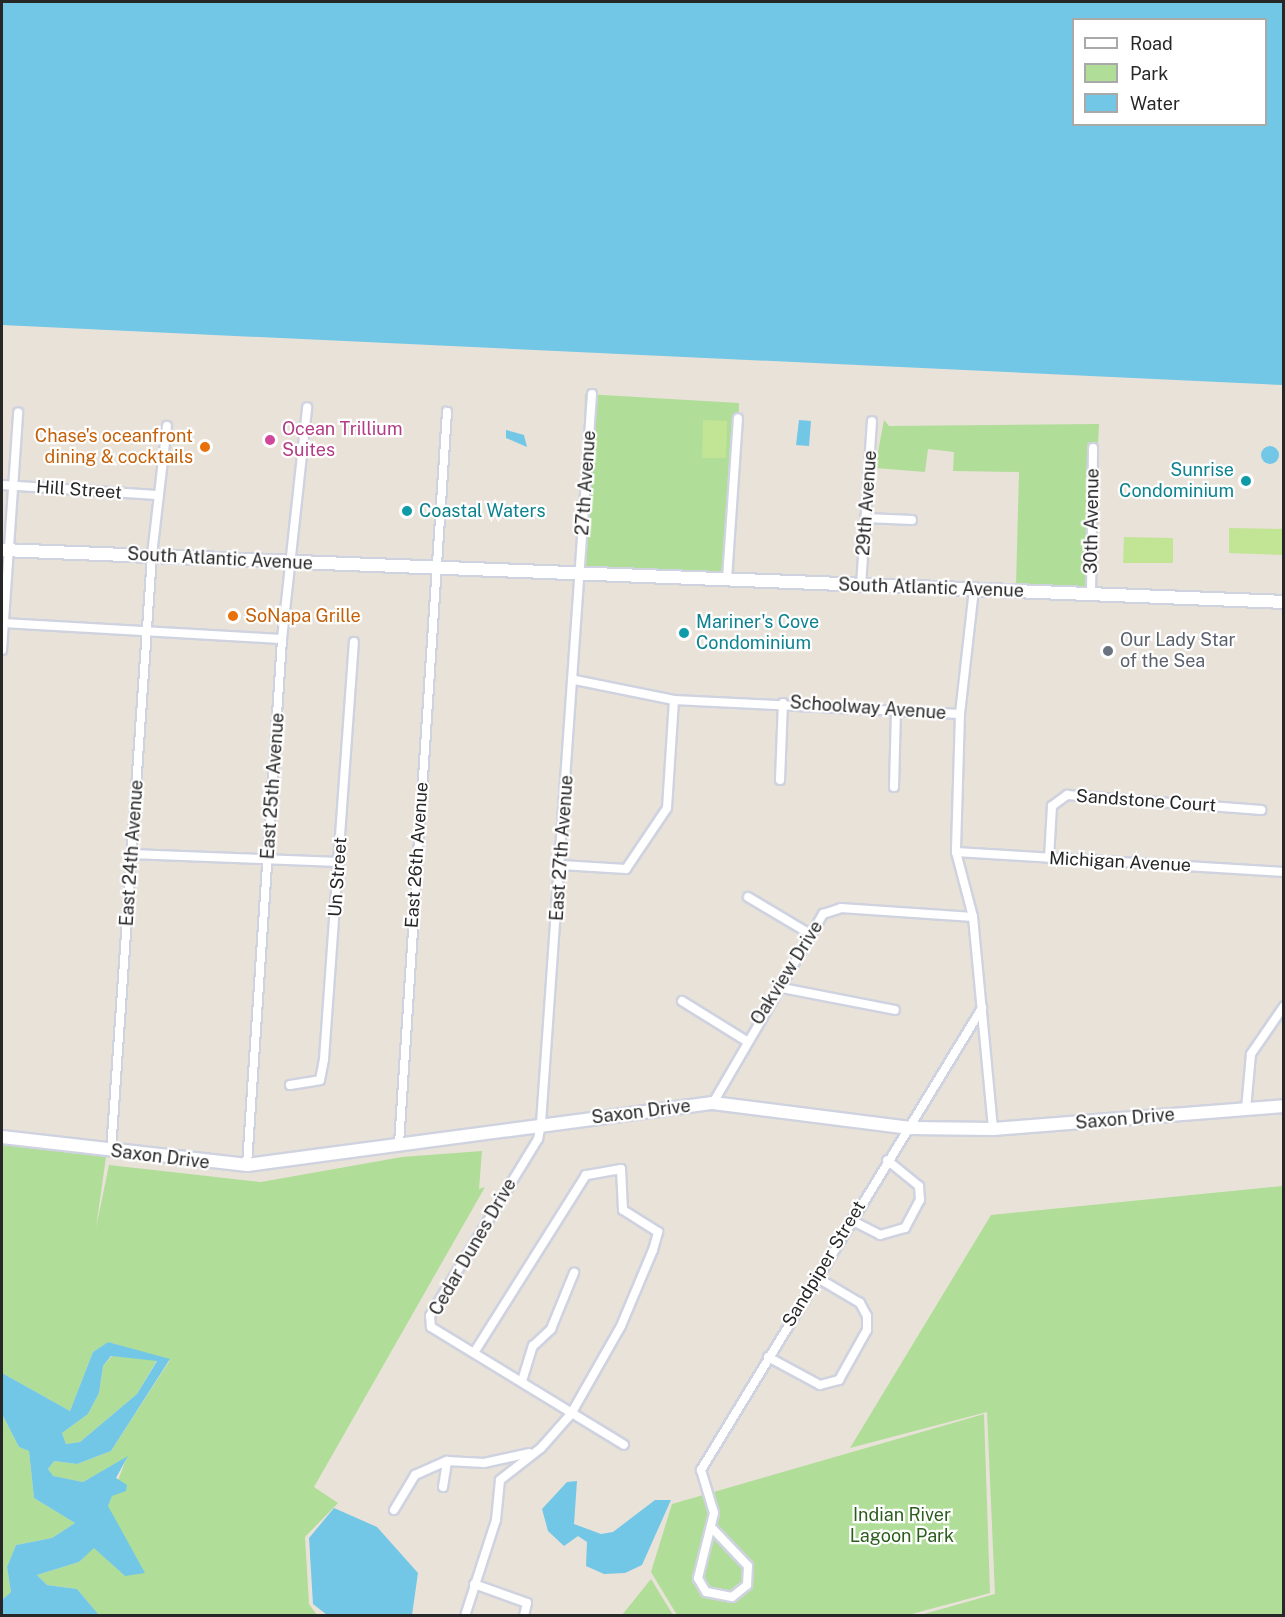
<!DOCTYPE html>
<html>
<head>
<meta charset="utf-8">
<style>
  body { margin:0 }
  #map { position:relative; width:1285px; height:1617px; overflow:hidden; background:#e9e2d9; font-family:"Public Sans",sans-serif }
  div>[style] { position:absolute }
  .green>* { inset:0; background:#b0dd98 }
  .pitch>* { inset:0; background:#c2e495 }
  .water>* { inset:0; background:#72c7e6 }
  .round { border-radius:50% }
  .roads { filter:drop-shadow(2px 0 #cfd2df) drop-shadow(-2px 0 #cfd2df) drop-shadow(0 2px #cfd2df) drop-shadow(0 -2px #cfd2df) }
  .street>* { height:8px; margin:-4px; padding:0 4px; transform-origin:4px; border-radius:4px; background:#fff }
  .secondary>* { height:12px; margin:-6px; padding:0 6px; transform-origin:6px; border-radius:6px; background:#fff }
  .dots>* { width:16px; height:16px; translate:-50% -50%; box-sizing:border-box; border:3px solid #fff; border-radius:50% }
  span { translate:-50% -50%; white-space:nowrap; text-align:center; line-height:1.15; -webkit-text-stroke:4.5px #fff; paint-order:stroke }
  .hotel-label { font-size:18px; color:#b23c85 }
  .left { translate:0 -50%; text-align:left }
  .food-label { font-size:18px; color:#c56008 }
  .right { translate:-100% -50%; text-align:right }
  .culture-label { font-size:18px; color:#0d838f }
  .street-label { font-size:18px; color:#272727 }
  .worship-label { font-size:18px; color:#5b616d }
  .park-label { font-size:18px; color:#2b5e1d }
  .frame { position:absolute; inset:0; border:3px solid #272727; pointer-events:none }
  .legend { position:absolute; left:1072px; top:18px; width:195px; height:108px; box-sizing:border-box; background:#fff; border:2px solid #a9a9a9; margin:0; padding:8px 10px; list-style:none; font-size:18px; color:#272727 }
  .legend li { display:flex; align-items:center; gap:12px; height:30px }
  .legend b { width:30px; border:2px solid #a9a9a9 }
</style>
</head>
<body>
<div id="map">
  <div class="green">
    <i style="clip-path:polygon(585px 394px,739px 403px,734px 575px,581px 567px)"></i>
    <i style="clip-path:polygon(884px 420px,889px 426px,1099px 424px,1091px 589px,1016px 586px,1019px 472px,953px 471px,954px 452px,928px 449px,925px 472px,875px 468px)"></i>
    <i style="clip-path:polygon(2px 1144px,106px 1157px,96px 1228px,109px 1165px,261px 1182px,402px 1157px,482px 1151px,479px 1189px,485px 1187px,314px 1487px,338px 1503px,305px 1537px,309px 1604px,317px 1615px,99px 1615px,77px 1589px,47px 1585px,37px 1575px,79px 1562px,94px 1547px,125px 1576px,108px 1506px,127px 1457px,83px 1482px,52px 1476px,48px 1469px,54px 1461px,77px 1464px,111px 1451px,170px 1360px,108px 1342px,93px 1352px,70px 1411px,2px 1373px)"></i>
    <i style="clip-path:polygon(1283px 1186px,1283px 1615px,920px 1615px,995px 1594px,987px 1412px,850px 1448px,991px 1215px)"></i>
    <i style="clip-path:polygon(112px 1356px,157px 1360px,137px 1394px,80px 1442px,66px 1444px,62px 1433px,88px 1414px,99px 1393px,103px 1366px)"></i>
    <i style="clip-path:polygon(2px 1414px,19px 1447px,29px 1451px,34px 1498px,75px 1523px,52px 1538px,16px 1545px,7px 1567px,11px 1592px,2px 1600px)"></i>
    <i style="clip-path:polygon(984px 1414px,990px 1593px,908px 1615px,677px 1615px,651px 1572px,672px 1504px)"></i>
    <i style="clip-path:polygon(651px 1579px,673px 1615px,622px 1615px)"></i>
  </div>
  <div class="pitch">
    <i style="clip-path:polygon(703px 420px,727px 421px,726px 458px,702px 458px)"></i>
    <i style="clip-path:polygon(1229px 528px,1283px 529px,1283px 555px,1229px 553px)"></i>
    <i style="clip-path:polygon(1124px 537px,1173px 538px,1173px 563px,1123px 563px)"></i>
  </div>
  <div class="water">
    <i style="clip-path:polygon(evenodd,2px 2px,1283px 2px,1283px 385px,2px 325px,2px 2px,1074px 20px,1266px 20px,1266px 124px,1074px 124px,1074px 20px)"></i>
    <i style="clip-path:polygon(799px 420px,811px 421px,809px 446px,796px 445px)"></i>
    <i style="clip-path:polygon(506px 430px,524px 435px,527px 447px,506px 438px)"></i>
    <i class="round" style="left:1261px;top:446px;width:18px;height:18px"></i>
    <i style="clip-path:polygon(evenodd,108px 1342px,170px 1359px,111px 1451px,77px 1464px,54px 1461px,48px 1469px,53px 1476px,83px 1482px,128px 1456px,116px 1478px,127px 1485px,126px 1491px,112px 1496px,108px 1506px,145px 1573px,125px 1576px,94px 1548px,79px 1562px,37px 1575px,47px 1585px,77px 1589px,99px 1615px,2px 1615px,2px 1600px,11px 1592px,7px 1567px,16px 1545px,52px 1538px,75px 1523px,34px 1498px,29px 1451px,19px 1447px,2px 1414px,2px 1373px,70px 1411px,93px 1352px,108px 1342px,111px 1356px,157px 1361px,137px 1394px,80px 1442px,66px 1444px,62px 1433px,88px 1414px,99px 1393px,103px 1366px,111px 1356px)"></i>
    <i style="clip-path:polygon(577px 1481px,574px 1524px,601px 1534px,613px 1532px,655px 1500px,671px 1500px,642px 1565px,625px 1573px,604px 1574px,586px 1566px,587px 1542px,578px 1536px,564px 1546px,548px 1531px,542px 1509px,567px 1482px)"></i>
    <i style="clip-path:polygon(334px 1508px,377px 1527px,418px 1573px,412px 1615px,327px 1615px,313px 1604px,309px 1538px)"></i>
  </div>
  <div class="roads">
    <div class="street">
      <i style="left:592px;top:394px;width:732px;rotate:94deg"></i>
      <i style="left:541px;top:1124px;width:15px;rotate:101deg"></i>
      <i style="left:538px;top:1139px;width:207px;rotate:121.4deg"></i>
      <i style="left:430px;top:1316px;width:11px;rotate:85deg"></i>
      <i style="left:431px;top:1327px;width:226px;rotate:31.4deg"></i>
      <i style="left:2px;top:485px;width:155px;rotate:3.7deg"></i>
      <i style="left:865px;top:518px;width:47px;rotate:2.4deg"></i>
      <i style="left:727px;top:579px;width:161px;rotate:-86.1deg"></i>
      <i style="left:861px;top:586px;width:165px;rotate:-86.2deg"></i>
      <i style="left:974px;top:589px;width:126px;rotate:96.4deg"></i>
      <i style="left:960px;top:714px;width:138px;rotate:91.7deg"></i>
      <i style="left:956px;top:852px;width:67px;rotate:75.3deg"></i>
      <i style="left:973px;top:917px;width:213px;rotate:84.6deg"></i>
      <i style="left:1091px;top:594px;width:146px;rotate:-89.2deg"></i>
      <i style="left:3px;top:623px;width:279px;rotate:3.3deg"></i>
      <i style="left:2px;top:650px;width:238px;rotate:-86.1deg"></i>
      <i style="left:575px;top:680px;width:101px;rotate:11.4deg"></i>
      <i style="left:674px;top:700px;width:286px;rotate:2.8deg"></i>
      <i style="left:780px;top:780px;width:77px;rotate:-87.8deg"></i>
      <i style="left:894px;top:787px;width:77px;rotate:-88.5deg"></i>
      <i style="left:956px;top:852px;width:329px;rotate:3.5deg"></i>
      <i style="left:131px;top:854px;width:208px;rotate:2.2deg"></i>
      <i style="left:1049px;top:858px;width:52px;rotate:-86.7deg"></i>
      <i style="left:1052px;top:806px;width:19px;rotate:-36deg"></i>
      <i style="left:1067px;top:795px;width:195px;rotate:4.4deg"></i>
      <i style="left:561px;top:865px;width:65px;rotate:3.5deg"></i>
      <i style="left:626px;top:869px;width:73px;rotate:-56.1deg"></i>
      <i style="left:667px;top:808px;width:108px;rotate:-86.3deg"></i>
      <i style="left:748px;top:897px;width:72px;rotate:30.8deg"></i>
      <i style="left:777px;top:987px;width:120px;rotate:11deg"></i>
      <i style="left:682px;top:1001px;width:74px;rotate:31.8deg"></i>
      <i style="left:290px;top:1085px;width:30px;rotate:-9deg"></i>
      <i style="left:320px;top:1080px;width:21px;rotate:-79deg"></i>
      <i style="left:324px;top:1059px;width:418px;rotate:-85.9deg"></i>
      <i style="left:713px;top:1103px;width:219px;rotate:-59.8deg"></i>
      <i style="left:823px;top:914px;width:19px;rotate:-18deg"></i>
      <i style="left:841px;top:908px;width:132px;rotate:3.9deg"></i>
      <i style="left:1246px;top:1109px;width:55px;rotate:-84.8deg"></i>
      <i style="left:1251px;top:1054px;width:58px;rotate:-55.5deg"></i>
      <i style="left:399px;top:1144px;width:734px;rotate:-86.25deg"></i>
      <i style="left:111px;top:1151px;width:597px;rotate:-86.06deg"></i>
      <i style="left:152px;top:555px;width:130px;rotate:-83.4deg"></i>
      <i style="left:247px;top:1165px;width:527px;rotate:-86.19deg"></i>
      <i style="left:282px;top:639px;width:233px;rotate:-83.8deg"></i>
      <i style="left:851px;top:1220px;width:33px;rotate:27deg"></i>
      <i style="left:880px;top:1235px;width:26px;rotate:-16deg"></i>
      <i style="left:905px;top:1228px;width:32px;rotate:-62deg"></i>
      <i style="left:920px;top:1200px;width:14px;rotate:-94deg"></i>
      <i style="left:919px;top:1186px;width:41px;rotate:-140.9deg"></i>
      <i style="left:768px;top:1357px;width:59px;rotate:28.3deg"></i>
      <i style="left:820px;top:1385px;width:20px;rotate:-15deg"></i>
      <i style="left:839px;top:1380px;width:57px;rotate:-60.8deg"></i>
      <i style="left:867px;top:1330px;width:14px;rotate:-90deg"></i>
      <i style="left:867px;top:1316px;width:15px;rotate:-118deg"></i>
      <i style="left:860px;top:1303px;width:51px;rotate:-149.4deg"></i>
      <i style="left:522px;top:1381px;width:37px;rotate:-73deg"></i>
      <i style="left:533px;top:1346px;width:25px;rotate:-43deg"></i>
      <i style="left:551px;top:1329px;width:61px;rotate:-67.7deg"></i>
      <i style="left:443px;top:1487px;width:26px;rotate:-81deg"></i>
      <i style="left:447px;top:1461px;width:37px;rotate:3deg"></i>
      <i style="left:484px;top:1463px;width:46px;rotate:-12.5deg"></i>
      <i style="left:394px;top:1510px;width:41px;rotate:-59deg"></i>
      <i style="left:415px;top:1475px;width:35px;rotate:-24deg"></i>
      <i style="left:712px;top:1528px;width:52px;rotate:46.5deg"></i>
      <i style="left:748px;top:1566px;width:19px;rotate:93deg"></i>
      <i style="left:747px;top:1585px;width:19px;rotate:141deg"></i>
      <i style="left:732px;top:1597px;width:26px;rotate:-169deg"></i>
      <i style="left:706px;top:1592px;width:16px;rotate:-120deg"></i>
      <i style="left:698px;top:1578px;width:67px;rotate:-76.2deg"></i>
      <i style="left:714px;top:1513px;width:45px;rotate:-106.8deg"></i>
      <i style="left:701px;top:1470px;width:541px;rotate:-58.69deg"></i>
      <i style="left:474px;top:1584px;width:56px;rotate:19.7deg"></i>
      <i style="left:527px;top:1603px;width:13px;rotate:103deg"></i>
      <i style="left:465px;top:1616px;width:101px;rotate:-72.1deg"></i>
      <i style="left:496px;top:1520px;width:40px;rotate:-84.3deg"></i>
      <i style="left:500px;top:1480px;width:52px;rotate:-38deg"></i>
      <i style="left:541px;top:1448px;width:45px;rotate:-48.6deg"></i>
      <i style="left:571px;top:1414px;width:101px;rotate:-60.4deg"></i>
      <i style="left:621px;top:1326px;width:82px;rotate:-67.2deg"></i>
      <i style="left:653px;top:1250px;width:19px;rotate:-74deg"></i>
      <i style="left:658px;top:1232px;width:41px;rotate:-147.8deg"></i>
      <i style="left:623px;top:1210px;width:41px;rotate:-92.8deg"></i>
      <i style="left:621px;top:1169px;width:36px;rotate:170deg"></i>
      <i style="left:586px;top:1175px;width:210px;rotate:122.2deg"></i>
    </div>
    <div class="secondary">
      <i style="left:2px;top:550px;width:1283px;rotate:2.32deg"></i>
      <i style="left:2px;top:1137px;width:247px;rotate:6.5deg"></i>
      <i style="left:247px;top:1165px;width:470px;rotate:-7.6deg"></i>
      <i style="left:713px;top:1103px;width:199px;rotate:7.2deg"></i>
      <i style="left:910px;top:1128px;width:83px;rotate:0.7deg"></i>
      <i style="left:993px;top:1129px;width:292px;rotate:-4.5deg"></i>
    </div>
  </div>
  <div class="dots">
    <i style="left:270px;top:440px;background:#d1479c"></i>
    <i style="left:205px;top:447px;background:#e8710a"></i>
    <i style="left:1246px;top:481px;background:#0f9aa8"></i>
    <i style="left:407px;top:511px;background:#0f9aa8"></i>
    <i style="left:233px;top:616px;background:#e8710a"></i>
    <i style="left:684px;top:633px;background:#0f9aa8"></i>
    <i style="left:1108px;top:651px;background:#6b7280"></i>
  </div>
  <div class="hotel-label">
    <span class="left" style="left:282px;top:440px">Ocean Trillium<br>Suites</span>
  </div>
  <div class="food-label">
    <span class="right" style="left:193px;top:447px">Chase's oceanfront<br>dining &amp; cocktails</span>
    <span class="left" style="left:245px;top:616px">SoNapa Grille</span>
  </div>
  <div class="culture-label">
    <span class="right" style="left:1234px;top:481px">Sunrise<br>Condominium</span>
    <span class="left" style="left:419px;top:511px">Coastal Waters</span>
    <span class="left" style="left:696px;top:633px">Mariner's Cove<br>Condominium</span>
  </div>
  <div class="street-label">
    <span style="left:586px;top:483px;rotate:-86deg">27th Avenue</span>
    <span style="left:79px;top:490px;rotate:4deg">Hill Street</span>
    <span style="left:867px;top:503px;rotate:-86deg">29th Avenue</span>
    <span style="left:1092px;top:521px;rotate:-89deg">30th Avenue</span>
    <span style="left:220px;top:559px;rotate:3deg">South Atlantic Avenue</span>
    <span style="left:931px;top:588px;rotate:2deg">South Atlantic Avenue</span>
    <span style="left:868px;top:708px;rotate:4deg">Schoolway Avenue</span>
    <span style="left:273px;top:786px;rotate:-86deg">East 25th Avenue</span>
    <span style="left:1146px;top:801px;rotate:4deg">Sandstone Court</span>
    <span style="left:562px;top:848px;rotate:-86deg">East 27th Avenue</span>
    <span style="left:132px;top:853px;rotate:-86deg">East 24th Avenue</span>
    <span style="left:417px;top:855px;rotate:-86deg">East 26th Avenue</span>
    <span style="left:1120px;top:862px;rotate:3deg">Michigan Avenue</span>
    <span style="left:338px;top:877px;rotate:-86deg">Un Street</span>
    <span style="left:787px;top:973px;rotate:-58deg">Oakview Drive</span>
    <span style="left:641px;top:1112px;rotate:-7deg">Saxon Drive</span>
    <span style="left:1125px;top:1119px;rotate:-5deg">Saxon Drive</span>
    <span style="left:160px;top:1157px;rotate:7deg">Saxon Drive</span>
    <span style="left:473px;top:1247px;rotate:-60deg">Cedar Dunes Drive</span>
    <span style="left:824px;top:1264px;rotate:-59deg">Sandpiper Street</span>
  </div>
  <div class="worship-label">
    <span class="left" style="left:1120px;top:651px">Our Lady Star<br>of the Sea</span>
  </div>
  <div class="park-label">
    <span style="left:902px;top:1526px">Indian River<br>Lagoon Park</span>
  </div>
  <div class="frame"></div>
  <ul class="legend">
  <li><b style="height:8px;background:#fff"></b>Road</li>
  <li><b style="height:16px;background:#b0dd98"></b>Park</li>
  <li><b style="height:16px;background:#72c7e6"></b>Water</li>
  </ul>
</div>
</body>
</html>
